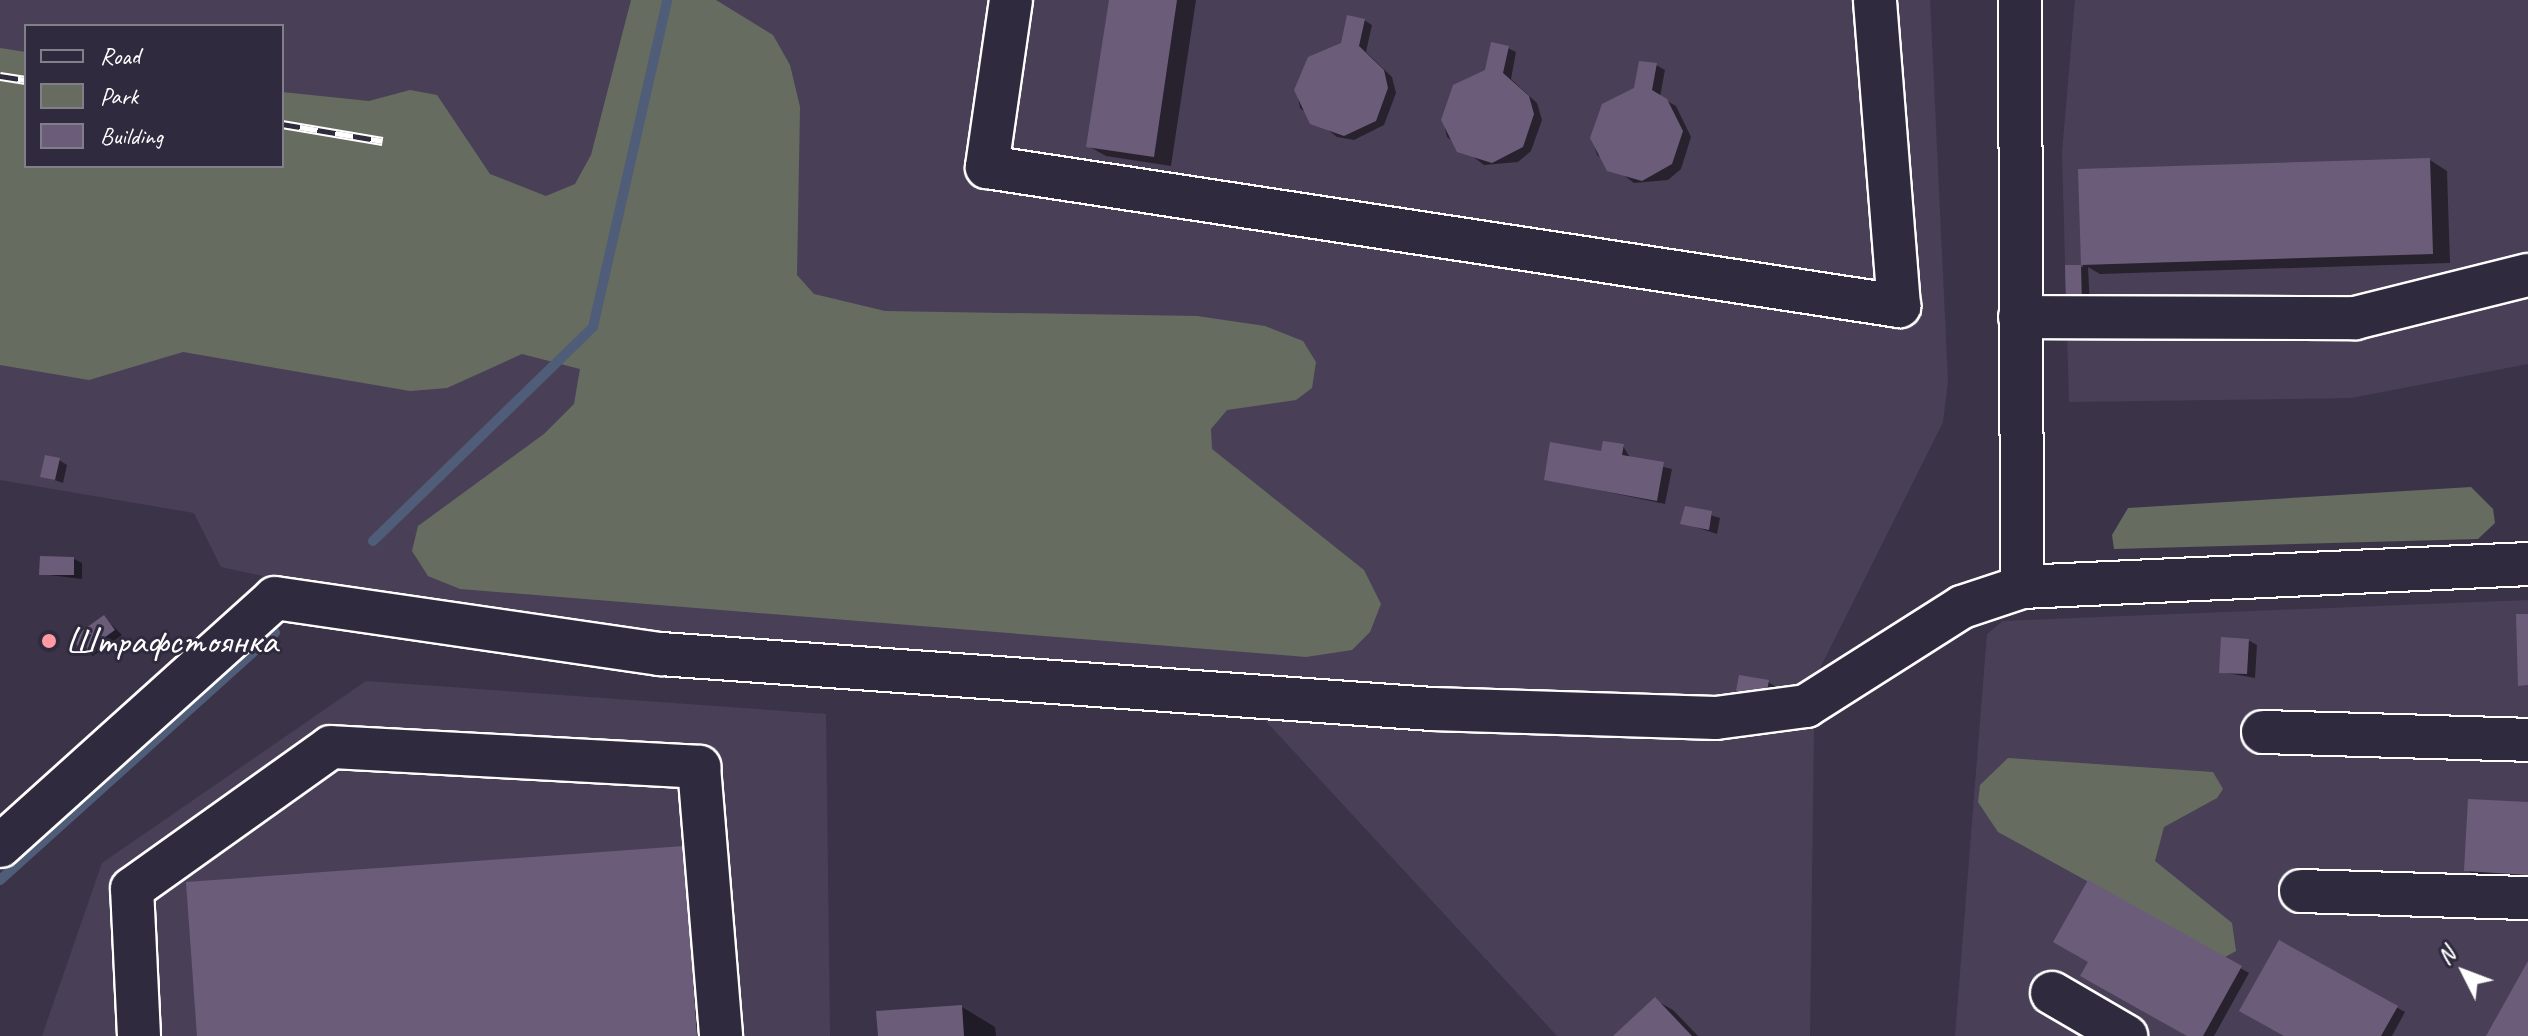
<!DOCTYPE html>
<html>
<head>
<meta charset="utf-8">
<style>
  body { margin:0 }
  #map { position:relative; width:2528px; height:1036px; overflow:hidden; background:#3b3449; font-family:Caveat,sans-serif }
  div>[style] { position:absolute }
  .built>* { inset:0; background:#494057 }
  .green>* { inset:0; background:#666d60 }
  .shadow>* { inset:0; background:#0007 }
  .stream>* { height:10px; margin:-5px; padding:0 5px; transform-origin:5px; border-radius:5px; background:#505d79 }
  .building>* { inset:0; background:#6b5d79 }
  .roads { filter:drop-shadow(2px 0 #fff) drop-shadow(-2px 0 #fff) drop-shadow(0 2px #fff) drop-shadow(0 -2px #fff) }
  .minor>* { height:42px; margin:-21px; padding:0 21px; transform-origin:21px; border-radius:21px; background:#2f2a3d }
  .rail>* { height:9px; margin-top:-4.5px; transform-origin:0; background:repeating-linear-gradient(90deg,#2f2a3d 0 18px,#fff 0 36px); box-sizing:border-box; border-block:2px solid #fff }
  .dots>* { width:22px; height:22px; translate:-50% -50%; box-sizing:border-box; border:4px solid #2f2a3d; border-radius:50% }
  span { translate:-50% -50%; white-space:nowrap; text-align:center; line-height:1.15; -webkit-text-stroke:6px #2f2a3d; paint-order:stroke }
  .poi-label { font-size:38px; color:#fff }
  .left { translate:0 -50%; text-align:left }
  .legend { position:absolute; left:24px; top:24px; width:260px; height:144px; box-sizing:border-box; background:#2f2a3d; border:2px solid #827f8b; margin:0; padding:10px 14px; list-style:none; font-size:24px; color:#fff }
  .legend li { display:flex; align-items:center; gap:16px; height:40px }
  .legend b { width:40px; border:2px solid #827f8b }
  .north { position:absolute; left:2424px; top:932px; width:80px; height:80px; -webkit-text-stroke:6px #2f2a3d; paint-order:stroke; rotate:312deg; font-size:22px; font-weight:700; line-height:32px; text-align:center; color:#fff }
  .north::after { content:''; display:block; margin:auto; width:28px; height:36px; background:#fff; clip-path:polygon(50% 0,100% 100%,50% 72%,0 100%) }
</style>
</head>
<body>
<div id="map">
  <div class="built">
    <i style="clip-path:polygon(evenodd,0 0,1930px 0,1948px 381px,1943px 422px,1804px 700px,1476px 704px,443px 614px,221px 567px,194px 513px,0 480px,0 0,26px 26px,282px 26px,282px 166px,26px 166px,26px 26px)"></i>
    <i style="clip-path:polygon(2075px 0,2528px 0,2528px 364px,2351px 398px,2069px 402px,2062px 153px)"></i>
    <i style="clip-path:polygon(2528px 600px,2528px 1036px,1955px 1036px,1987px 634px,2003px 621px)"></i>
    <i style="clip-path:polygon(366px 681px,826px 714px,830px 1036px,42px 1036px,102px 863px)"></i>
    <i style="clip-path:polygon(1251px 705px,1814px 726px,1810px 1036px,1557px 1036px)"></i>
  </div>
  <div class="green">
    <i style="clip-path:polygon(631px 0,716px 0,773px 35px,790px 65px,800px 107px,797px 275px,814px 294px,885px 311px,1197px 316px,1265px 326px,1303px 341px,1316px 362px,1312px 388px,1296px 400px,1227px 410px,1211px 429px,1212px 449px,1364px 570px,1381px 604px,1370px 632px,1352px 650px,1306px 657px,460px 589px,428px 576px,412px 551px,418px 526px,544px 434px,574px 404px,580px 369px,522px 354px,447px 388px,410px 391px,183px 352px,89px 380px,0 365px,0 48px,26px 52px,26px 166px,282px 166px,282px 92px,369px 101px,410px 90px,437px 95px,490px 174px,546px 196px,575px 184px,591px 155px)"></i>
    <i style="clip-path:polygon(2471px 487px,2493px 509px,2495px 523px,2478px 539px,2114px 549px,2112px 535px,2128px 508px)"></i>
    <i style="clip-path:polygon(2008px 758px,2213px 772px,2223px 789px,2217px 798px,2164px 827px,2155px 861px,2232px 923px,2236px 951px,2225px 957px,1998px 832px,1978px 802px,1980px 785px)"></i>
  </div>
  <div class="shadow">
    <i style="clip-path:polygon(1111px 0,1196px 0,1171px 166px,1106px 156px,1088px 146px)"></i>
    <i style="clip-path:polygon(1364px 20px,1372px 25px,1366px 52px,1392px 77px,1396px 93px,1384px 125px,1354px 140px,1337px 137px,1300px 108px,1297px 90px)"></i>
    <i style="clip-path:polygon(1508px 48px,1516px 52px,1511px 79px,1537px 103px,1542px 120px,1531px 151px,1518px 162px,1484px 165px,1447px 137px,1443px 120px)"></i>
    <i style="clip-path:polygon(1656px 65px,1665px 70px,1660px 97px,1676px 106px,1691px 137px,1681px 169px,1668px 180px,1634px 183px,1597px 155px,1592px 138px)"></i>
    <i style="clip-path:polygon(2430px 160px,2447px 171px,2450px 263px,2100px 274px,2088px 267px,2090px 308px,2076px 308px,2067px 267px,2083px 267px,2080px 171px)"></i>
    <i style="clip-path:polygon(1623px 446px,1631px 459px,1672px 469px,1665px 504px,1546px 479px)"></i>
    <i style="clip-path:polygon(59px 460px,67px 465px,63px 483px,43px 476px)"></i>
    <i style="clip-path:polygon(1686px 508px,1720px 518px,1717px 534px,1683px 523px)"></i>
    <i style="clip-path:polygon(74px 559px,82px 563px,82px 579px,41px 574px)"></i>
    <i style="clip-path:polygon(104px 617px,122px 635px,93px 656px,85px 651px)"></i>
    <i style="clip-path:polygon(2248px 640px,2257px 645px,2255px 678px,2221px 672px)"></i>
    <i style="clip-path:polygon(1768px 682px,1776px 687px,1774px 700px,1738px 690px)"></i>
    <i style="clip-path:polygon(2528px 804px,2528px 883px,2484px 880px,2466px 870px)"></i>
    <i style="clip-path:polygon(683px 848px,692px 853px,705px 1036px,199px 1036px)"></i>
    <i style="clip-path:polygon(2088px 882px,2249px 973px,2214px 1036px,2191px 1036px)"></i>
    <i style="clip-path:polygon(2280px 942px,2405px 1012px,2392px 1036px,2288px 1036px)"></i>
    <i style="clip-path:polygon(1655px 1000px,1673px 1010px,1698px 1036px,1616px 1036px)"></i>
    <i style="clip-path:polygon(962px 1007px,995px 1027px,996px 1036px,880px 1036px)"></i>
  </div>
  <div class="stream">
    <i style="left:373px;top:541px;width:307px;rotate:-44.2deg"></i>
    <i style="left:593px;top:327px;width:335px;rotate:-77.2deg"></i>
    <i style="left:0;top:880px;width:370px;rotate:-42deg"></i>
  </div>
  <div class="building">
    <i style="clip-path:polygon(1109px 0,1177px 0,1154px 157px,1086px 147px)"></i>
    <i style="clip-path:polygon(1347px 15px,1365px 19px,1359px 46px,1384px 70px,1388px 88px,1376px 121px,1344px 136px,1310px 124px,1294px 90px,1308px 57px,1341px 43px)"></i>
    <i style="clip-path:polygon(1491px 42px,1509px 46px,1503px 73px,1529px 96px,1534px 114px,1523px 147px,1492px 163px,1457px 152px,1441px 120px,1453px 85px,1485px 70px)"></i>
    <i style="clip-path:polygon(1639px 61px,1657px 63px,1652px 90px,1667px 99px,1683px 131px,1672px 164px,1642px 181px,1607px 171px,1590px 138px,1602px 104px,1634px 88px)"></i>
    <i style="clip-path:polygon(2430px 158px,2433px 254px,2081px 265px,2078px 169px)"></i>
    <i style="clip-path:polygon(2065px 265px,2081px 265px,2082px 304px,2066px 304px)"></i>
    <i style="clip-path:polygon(1603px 441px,1624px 444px,1622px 455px,1664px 462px,1657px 501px,1544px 480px,1550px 442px,1601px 451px)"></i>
    <i style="clip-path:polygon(45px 455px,60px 458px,55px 480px,40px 477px)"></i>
    <i style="clip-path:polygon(1685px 506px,1712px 511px,1709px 530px,1680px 524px)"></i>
    <i style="clip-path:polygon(40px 556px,74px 557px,74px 575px,39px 575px)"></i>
    <i style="clip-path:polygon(2516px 614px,2528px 614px,2528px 685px,2518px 686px)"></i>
    <i style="clip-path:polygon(104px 615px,115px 630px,83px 653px,72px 638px)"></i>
    <i style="clip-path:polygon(2221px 637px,2249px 639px,2247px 674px,2219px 673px)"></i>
    <i style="clip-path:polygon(1739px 675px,1769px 680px,1766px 697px,1736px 691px)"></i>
    <i style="clip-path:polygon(2468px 799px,2528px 802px,2528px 875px,2464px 871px)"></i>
    <i style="clip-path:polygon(684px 846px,697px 1036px,197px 1036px,186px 882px)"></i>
    <i style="clip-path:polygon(2088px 880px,2242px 966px,2203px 1036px,2187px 1036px,2080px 976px,2088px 962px,2053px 942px)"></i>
    <i style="clip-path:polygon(2279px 940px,2398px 1006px,2381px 1036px,2284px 1036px,2239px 1011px)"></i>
    <i style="clip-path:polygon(2528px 961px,2528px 1036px,2486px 1036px)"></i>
    <i style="clip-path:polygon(1655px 997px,1692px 1036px,1613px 1036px)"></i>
    <i style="clip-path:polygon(962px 1005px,964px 1036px,878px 1036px,876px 1011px)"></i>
  </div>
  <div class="roads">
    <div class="minor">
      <i style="left:1011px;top:0;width:169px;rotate:98.2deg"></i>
      <i style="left:987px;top:167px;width:923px;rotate:8.67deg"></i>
      <i style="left:1899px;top:306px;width:307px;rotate:-94.5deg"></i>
      <i style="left:2020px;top:0;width:587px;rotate:89.8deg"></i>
      <i style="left:2020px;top:317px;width:335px;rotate:0.2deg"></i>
      <i style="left:2355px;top:318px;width:178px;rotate:-14deg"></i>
      <i style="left:2263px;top:732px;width:265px;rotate:1.7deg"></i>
      <i style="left:0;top:846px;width:370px;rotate:-42deg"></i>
      <i style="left:275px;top:598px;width:390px;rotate:8.3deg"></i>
      <i style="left:661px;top:654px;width:773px;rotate:4.08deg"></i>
      <i style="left:1432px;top:709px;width:284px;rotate:1.8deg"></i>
      <i style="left:1716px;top:718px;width:91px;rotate:-7.6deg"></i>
      <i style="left:1806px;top:706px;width:185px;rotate:-32.4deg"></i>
      <i style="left:1962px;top:607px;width:63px;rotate:-18.4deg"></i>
      <i style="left:2022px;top:587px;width:507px;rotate:-2.6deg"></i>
      <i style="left:2301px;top:891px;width:227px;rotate:1.8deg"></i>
      <i style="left:2052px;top:993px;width:86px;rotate:30.2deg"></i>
      <i style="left:139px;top:1036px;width:147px;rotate:-92.7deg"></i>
      <i style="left:132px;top:889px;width:244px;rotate:-35.5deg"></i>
      <i style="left:331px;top:747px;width:369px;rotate:3.1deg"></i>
      <i style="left:699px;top:767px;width:270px;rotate:85.3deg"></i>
    </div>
  </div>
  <div class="rail">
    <i style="left:0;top:76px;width:26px;rotate:9deg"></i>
    <i style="left:282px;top:124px;width:102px;rotate:9.6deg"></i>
  </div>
  <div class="dots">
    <i style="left:49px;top:641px;background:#ff9aa2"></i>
  </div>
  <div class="poi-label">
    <span class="left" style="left:65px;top:641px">Штрафстоянка</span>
  </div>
  <ul class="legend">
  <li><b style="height:10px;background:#2f2a3d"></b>Road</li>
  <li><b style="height:22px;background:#666d60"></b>Park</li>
  <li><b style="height:22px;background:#6b5d79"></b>Building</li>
  </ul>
  <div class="north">N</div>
</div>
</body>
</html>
